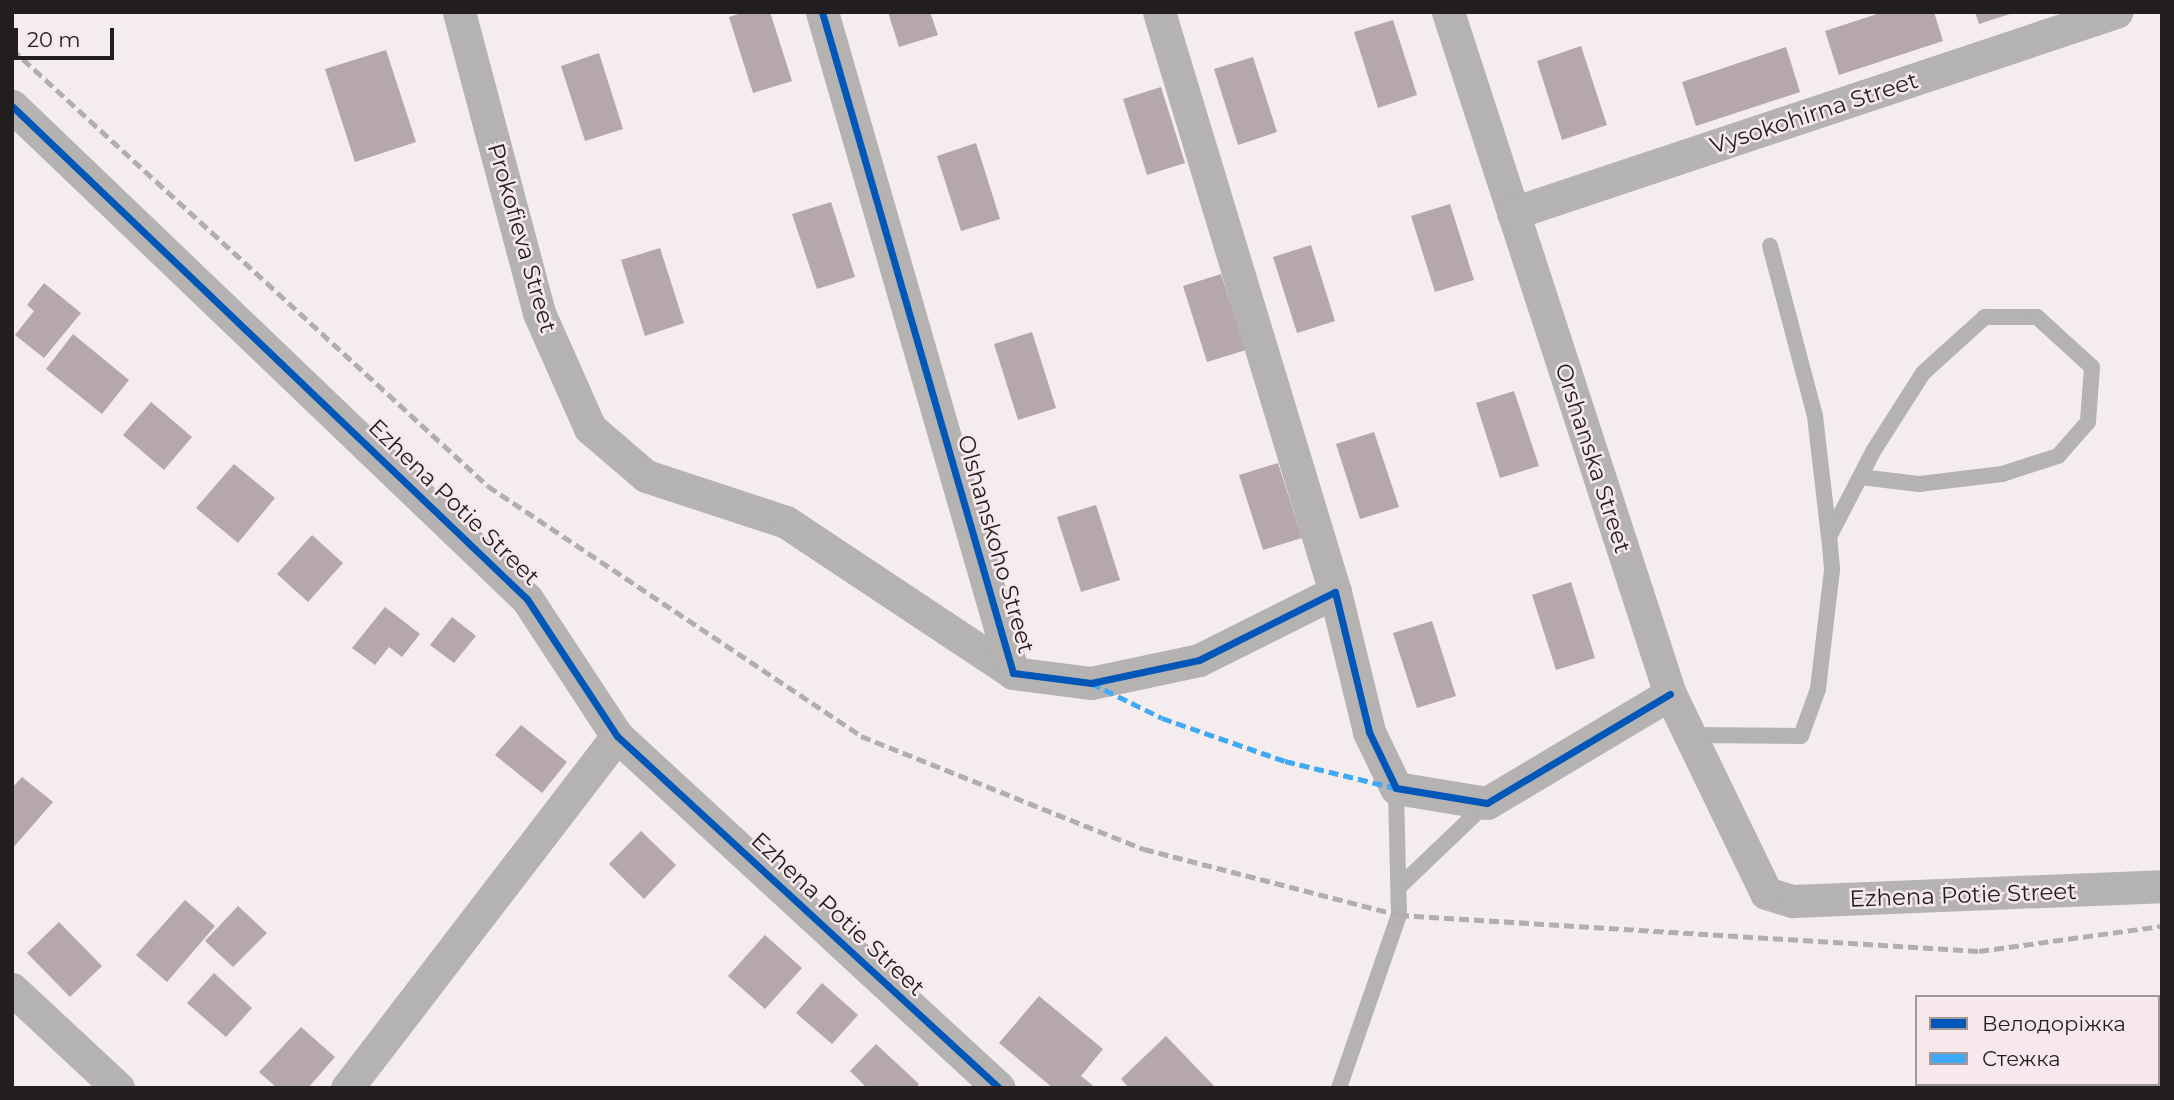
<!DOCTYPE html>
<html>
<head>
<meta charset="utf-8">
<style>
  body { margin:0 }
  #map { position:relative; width:2174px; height:1100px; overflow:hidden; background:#f4eced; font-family:Montserrat,sans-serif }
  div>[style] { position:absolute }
  .building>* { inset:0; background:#b6a7aa }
  .lane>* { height:16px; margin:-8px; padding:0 8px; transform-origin:8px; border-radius:8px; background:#b5b2b2 }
  .street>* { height:33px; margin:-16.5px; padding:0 16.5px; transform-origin:16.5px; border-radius:16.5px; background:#b5b2b2 }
  .rail>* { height:5px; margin-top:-2.5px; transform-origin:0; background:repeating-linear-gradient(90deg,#b3adae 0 10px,transparent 0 15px) }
  .quiet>* { height:5px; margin-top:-2.5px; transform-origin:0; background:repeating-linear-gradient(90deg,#3fa9f5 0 10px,transparent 0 15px) }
  .cycleway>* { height:7px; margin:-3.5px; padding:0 3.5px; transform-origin:3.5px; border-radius:3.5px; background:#0057b8 }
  span { translate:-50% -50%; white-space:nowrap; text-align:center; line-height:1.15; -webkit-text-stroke:5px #f7e8eb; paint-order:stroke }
  .street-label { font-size:23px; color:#221d1e }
  .frame { position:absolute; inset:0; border:14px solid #221d1e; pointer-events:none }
  .legend { position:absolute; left:1915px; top:995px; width:245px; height:91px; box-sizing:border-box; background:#f7e8eb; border:2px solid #a29799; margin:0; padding:9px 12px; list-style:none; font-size:21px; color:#221d1e }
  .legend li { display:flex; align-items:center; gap:14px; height:35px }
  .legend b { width:35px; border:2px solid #a29799 }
  .scale { position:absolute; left:14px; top:28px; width:100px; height:32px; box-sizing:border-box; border:4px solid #221d1e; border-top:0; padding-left:9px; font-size:21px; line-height:24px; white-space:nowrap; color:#221d1e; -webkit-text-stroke:5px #f7e8eb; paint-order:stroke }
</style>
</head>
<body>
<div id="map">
  <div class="building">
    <i style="clip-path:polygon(745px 12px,770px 12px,792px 81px,753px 93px,729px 17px)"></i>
    <i style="clip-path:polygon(888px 12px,930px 12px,938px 35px,899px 47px)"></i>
    <i style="clip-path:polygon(1883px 12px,1934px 12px,1943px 41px,1839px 75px,1825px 31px)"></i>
    <i style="clip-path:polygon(1975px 12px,2013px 12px,2013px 13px,1979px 24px)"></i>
    <i style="clip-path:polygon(1393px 20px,1417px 95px,1378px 108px,1354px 32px)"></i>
    <i style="clip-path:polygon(1581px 46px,1607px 125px,1562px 140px,1537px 61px)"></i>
    <i style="clip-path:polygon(1786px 47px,1800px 92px,1696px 126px,1682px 82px)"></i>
    <i style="clip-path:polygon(386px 50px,416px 142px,355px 162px,325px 69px)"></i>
    <i style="clip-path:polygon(599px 53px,623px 129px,585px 141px,561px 66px)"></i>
    <i style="clip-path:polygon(1253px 57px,1277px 132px,1238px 145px,1214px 69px)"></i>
    <i style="clip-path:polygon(1161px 87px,1185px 163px,1147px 175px,1123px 99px)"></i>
    <i style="clip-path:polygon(976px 143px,1000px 219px,961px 231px,937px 156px)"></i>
    <i style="clip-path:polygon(831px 202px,855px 277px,817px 289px,792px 214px)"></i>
    <i style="clip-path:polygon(1450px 204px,1474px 280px,1435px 292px,1411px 216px)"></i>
    <i style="clip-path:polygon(1311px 245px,1335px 321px,1297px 333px,1273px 257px)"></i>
    <i style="clip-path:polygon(660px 248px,684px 323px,645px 336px,621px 260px)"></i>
    <i style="clip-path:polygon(1221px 274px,1246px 350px,1207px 362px,1183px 286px)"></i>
    <i style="clip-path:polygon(44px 283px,81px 313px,44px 358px,15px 335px,34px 311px,27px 305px)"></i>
    <i style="clip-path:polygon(1032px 332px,1056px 408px,1018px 420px,994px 344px)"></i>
    <i style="clip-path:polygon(73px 334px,129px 380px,102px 414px,46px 369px)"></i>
    <i style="clip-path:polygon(1514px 391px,1539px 466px,1500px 478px,1476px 403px)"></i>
    <i style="clip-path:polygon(151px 402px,192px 437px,164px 470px,123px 435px)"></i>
    <i style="clip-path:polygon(1374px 432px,1399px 507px,1360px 519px,1336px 444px)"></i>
    <i style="clip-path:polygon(1278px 463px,1302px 538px,1263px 550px,1239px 475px)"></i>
    <i style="clip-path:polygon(234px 464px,275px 498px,238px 543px,196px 508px)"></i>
    <i style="clip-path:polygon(1096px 505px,1120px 580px,1081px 592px,1057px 517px)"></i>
    <i style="clip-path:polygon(312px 535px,343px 563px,308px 602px,277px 574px)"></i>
    <i style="clip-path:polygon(1571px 582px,1595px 658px,1556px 670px,1532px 595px)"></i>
    <i style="clip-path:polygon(385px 607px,420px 634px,402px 657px,389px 647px,375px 665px,352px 648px)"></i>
    <i style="clip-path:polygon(452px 617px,476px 636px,454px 663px,430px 645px)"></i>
    <i style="clip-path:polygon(1432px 621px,1456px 696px,1417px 708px,1393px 633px)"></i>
    <i style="clip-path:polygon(521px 725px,567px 762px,542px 793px,495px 755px)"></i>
    <i style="clip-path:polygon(22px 777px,53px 802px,12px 849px,12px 788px)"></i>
    <i style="clip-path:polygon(641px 831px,676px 865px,644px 899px,609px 864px)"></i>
    <i style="clip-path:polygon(185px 900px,215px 926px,167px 982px,136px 955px)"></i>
    <i style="clip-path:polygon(238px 906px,267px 933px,233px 967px,205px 941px)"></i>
    <i style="clip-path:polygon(59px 922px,102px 966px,70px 997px,27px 953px)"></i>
    <i style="clip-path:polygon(765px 935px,802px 968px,765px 1009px,728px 976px)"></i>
    <i style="clip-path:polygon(214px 973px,252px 1008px,226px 1037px,187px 1003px)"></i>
    <i style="clip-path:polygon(822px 983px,858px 1015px,832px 1044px,796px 1013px)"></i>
    <i style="clip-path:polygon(1039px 996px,1103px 1049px,1081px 1076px,1096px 1088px,1053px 1088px,999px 1043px)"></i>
    <i style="clip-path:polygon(301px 1027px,335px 1057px,308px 1088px,277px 1088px,259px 1072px)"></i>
    <i style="clip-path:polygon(1166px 1036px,1216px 1088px,1129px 1088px,1121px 1079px)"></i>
    <i style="clip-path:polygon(876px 1044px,919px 1084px,916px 1088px,867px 1088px,850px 1071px)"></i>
  </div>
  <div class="lane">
    <i style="left:1829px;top:537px;width:98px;rotate:-62.7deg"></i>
    <i style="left:1874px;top:450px;width:91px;rotate:-57.5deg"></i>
    <i style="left:1923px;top:373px;width:84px;rotate:-42.1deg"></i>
    <i style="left:1985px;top:317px;width:52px"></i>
    <i style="left:2037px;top:317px;width:74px;rotate:42.3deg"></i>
    <i style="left:2092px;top:367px;width:55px;rotate:94.2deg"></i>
    <i style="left:2088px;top:422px;width:45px;rotate:131.4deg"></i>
    <i style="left:2058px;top:456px;width:59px;rotate:162.2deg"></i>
    <i style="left:2002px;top:474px;width:84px;rotate:173.1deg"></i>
    <i style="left:1919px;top:484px;width:59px;rotate:-173.2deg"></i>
    <i style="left:1689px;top:735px;width:112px;rotate:0.5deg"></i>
    <i style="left:1801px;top:736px;width:50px;rotate:-70.1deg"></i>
    <i style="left:1818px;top:689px;width:121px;rotate:-83.3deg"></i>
    <i style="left:1832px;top:569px;width:32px;rotate:-95deg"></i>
    <i style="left:1829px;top:537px;width:122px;rotate:-96.6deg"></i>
    <i style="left:1815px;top:416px;width:176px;rotate:-104.8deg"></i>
    <i style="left:1399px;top:887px;width:122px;rotate:-43.7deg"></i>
    <i style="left:1339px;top:1088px;width:183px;rotate:-70.9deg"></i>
    <i style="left:1399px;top:915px;width:127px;rotate:-91.4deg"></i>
  </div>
  <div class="street">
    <i style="left:459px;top:12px;width:311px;rotate:75.1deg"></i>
    <i style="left:539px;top:313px;width:126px;rotate:66.1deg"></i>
    <i style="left:590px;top:428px;width:74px;rotate:40.6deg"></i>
    <i style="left:646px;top:476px;width:147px;rotate:18.2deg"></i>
    <i style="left:786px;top:522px;width:273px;rotate:33.6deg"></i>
    <i style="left:822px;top:12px;width:688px;rotate:73.88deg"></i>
    <i style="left:1013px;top:673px;width:79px;rotate:7.3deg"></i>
    <i style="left:1091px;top:683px;width:110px;rotate:-12deg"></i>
    <i style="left:1199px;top:660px;width:152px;rotate:-26.6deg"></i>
    <i style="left:1335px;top:592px;width:144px;rotate:76.3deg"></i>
    <i style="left:1369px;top:732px;width:62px;rotate:64.3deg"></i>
    <i style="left:1396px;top:788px;width:92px;rotate:9.4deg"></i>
    <i style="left:1487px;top:803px;width:213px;rotate:-30.8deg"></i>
    <i style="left:1159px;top:12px;width:606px;rotate:73.12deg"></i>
    <i style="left:1448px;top:12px;width:717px;rotate:71.97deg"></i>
    <i style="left:1670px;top:694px;width:221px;rotate:64.2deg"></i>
    <i style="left:1766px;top:893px;width:28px;rotate:17deg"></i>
    <i style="left:1793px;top:901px;width:369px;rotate:-2.3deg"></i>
    <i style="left:12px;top:106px;width:713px;rotate:43.75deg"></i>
    <i style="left:527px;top:599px;width:164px;rotate:56.7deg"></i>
    <i style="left:617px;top:736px;width:519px;rotate:42.66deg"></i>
    <i style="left:1513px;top:213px;width:636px;rotate:-18.43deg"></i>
    <i style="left:12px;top:989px;width:145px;rotate:43deg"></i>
    <i style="left:347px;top:1088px;width:444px;rotate:-52.5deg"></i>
  </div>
  <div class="rail">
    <i style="left:12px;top:49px;width:646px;rotate:42.55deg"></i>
    <i style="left:488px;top:486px;width:449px;rotate:33.8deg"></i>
    <i style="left:861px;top:736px;width:305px;rotate:21.8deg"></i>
    <i style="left:1144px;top:849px;width:263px;rotate:14.5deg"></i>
    <i style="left:1399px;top:915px;width:581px;rotate:3.55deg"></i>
    <i style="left:1979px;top:951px;width:185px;rotate:-7.8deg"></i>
  </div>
  <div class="quiet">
    <i style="left:1091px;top:683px;width:79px;rotate:26.2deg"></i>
    <i style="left:1162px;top:718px;width:130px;rotate:19.3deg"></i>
    <i style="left:1285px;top:761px;width:114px;rotate:13.7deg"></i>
  </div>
  <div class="cycleway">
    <i style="left:822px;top:12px;width:688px;rotate:73.88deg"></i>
    <i style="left:1013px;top:673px;width:79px;rotate:7.3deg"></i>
    <i style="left:1091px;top:683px;width:110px;rotate:-12deg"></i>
    <i style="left:1199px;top:660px;width:152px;rotate:-26.6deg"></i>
    <i style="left:1335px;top:592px;width:144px;rotate:76.3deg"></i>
    <i style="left:1369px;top:732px;width:62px;rotate:64.3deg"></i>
    <i style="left:1396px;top:788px;width:92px;rotate:9.4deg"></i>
    <i style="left:1487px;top:803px;width:213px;rotate:-30.8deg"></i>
    <i style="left:12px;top:106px;width:713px;rotate:43.75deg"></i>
    <i style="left:527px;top:599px;width:164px;rotate:56.7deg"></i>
    <i style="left:617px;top:736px;width:519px;rotate:42.66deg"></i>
  </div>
  <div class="street-label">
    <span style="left:1814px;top:113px;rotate:-18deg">Vysokohirna Street</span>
    <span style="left:522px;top:238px;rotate:74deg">Prokofieva Street</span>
    <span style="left:1593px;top:458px;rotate:72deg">Orshanska Street</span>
    <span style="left:454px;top:502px;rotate:44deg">Ezhena Potie Street</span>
    <span style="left:996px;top:544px;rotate:74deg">Olshanskoho Street</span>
    <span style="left:1963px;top:895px;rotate:-2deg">Ezhena Potie Street</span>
    <span style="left:838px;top:914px;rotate:43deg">Ezhena Potie Street</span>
  </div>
  <div class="frame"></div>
  <ul class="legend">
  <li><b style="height:9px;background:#0057b8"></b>Велодоріжка</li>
  <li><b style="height:9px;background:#3fa9f5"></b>Стежка</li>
  </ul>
  <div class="scale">20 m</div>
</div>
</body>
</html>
